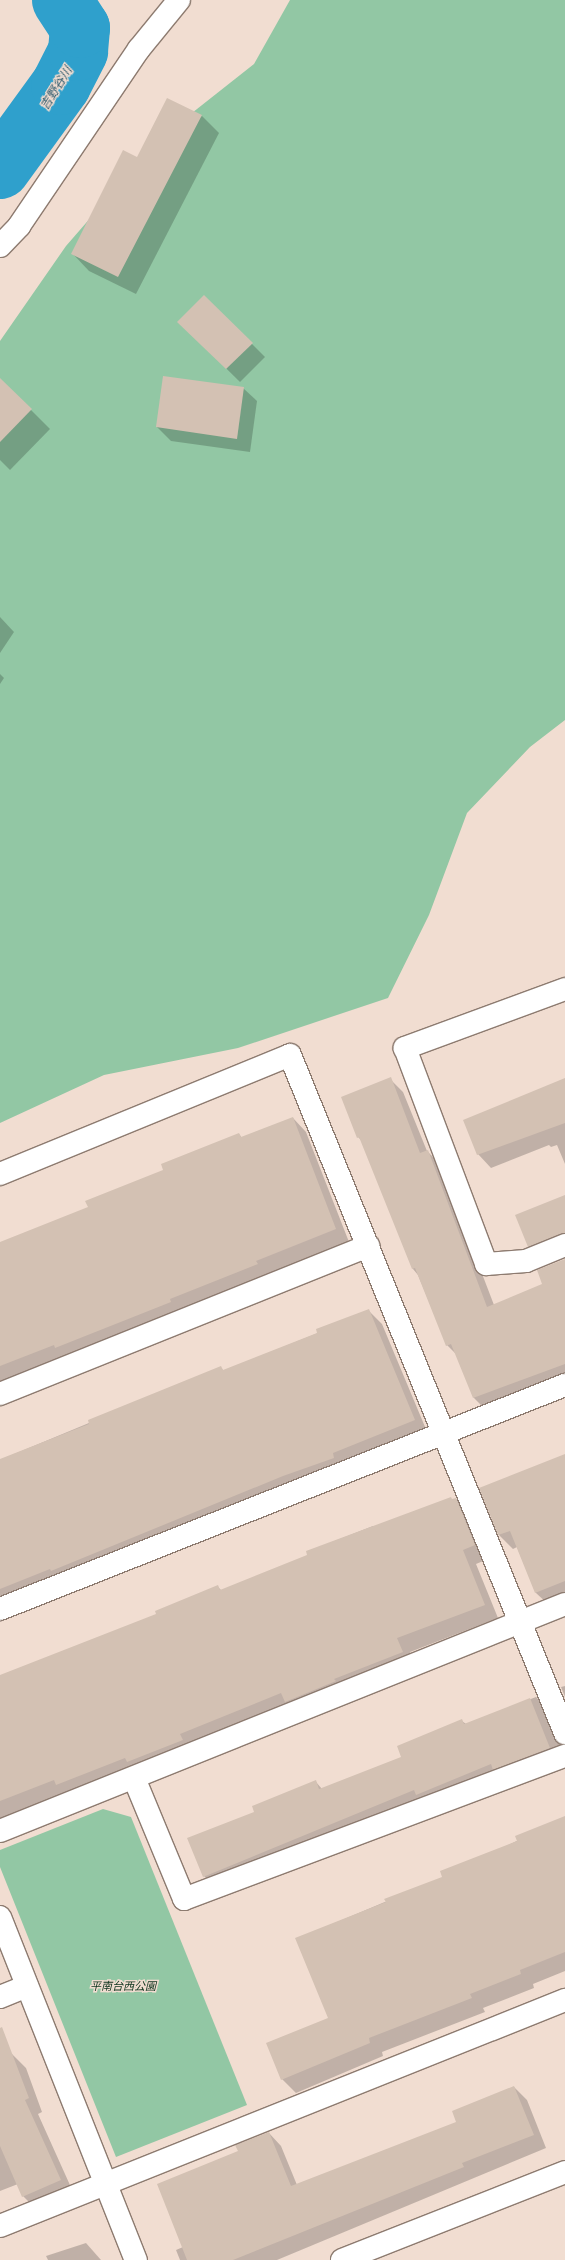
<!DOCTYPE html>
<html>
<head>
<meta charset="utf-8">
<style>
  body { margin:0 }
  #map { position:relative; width:565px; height:2260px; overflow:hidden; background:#f1ddd1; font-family:"Libre Baskerville","Noto Sans JP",serif }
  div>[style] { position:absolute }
  .green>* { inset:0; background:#92c7a4 }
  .shadow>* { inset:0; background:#0003 }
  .river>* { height:60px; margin:-30px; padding:0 30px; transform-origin:30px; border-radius:30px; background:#2fa0cc }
  .building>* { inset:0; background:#d3c1b3 }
  .roads { filter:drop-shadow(1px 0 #8d7b70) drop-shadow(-1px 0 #8d7b70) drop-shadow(0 1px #8d7b70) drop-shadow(0 -1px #8d7b70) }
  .minor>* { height:22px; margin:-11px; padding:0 11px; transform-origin:11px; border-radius:11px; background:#fff }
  span { translate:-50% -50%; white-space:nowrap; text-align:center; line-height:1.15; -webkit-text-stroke:3px #f1ddd1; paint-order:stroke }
  .park-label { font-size:11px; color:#0d331d; font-style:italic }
  .water-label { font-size:12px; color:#29566a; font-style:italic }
</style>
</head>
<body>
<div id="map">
  <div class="green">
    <i style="clip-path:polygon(290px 0,565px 0,565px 720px,530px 747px,467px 813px,429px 915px,388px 998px,238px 1048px,104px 1075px,0 1123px,0 341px,66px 246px,159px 139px,254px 64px)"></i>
    <i style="clip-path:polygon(103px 1809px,131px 1817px,247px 2105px,116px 2157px,0 1867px,0 1850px)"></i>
  </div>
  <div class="shadow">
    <i style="clip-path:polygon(202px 116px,219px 133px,136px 294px,89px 271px,72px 253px,137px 159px)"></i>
    <i style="clip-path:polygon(204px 296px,265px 357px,240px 382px,179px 322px)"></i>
    <i style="clip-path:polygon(0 379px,50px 429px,10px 470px,0 460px)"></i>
    <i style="clip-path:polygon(243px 388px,257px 401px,250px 452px,171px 441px,157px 427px)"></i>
    <i style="clip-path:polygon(0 617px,14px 632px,0 653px)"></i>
    <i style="clip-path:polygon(0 674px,4px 678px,0 684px)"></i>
    <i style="clip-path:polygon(390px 1079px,403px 1092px,427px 1151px,440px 1164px,494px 1305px,544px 1285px,565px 1260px,565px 1381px,487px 1411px,474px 1398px,457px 1355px,447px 1345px,418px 1275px,413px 1269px,362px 1141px,358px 1137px)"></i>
    <i style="clip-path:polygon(565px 1079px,565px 1164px,557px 1145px,551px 1147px,549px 1145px,491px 1168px,478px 1154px)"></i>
    <i style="clip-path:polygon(293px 1118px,306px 1132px,349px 1242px,0 1385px,0 1243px,89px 1208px,239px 1134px,242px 1138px)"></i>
    <i style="clip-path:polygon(565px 1203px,565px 1251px,542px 1260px,528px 1246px)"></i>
    <i style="clip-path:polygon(368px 1310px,382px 1324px,428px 1434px,0 1609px,0 1460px,221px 1368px,224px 1371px,318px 1333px)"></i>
    <i style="clip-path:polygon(565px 1455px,565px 1600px,550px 1606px,536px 1593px,517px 1547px,513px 1549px,499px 1535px,481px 1489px)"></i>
    <i style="clip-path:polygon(456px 1499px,469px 1512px,488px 1559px,476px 1564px,498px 1618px,410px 1652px,416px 1666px,0 1820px,0 1677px,158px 1614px,218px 1587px,222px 1591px,309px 1556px,307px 1552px,373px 1526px,375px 1528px)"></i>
    <i style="clip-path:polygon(565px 1686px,565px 1697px,561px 1687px)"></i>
    <i style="clip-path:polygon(536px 1697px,550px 1711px,565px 1747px,217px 1890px,204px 1876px,255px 1812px,316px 1782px,322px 1789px,402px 1758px,462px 1721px,466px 1724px)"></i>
    <i style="clip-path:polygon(565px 1817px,565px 1971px,533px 1984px,534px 1988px,483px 2008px,485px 2012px,382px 2052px,383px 2056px,296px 2093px,282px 2079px,329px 2018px,297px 1939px,444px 1877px)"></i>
    <i style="clip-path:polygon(12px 2054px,26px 2068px,42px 2112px,38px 2114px,74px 2194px,37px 2210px,23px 2196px,18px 2184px,0 2191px,0 2058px)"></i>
    <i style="clip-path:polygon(514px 2087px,527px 2100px,546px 2148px,277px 2260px,180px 2260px,176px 2250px,183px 2247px,239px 2152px,269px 2133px,281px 2146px,297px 2185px,458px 2123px)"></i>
    <i style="clip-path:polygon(86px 2243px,101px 2260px,48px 2260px,46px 2256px)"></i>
  </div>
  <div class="river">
    <i style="left:0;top:169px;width:104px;rotate:-54deg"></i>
    <i style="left:61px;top:85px;width:38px;rotate:-63deg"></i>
    <i style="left:78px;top:51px;width:23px;rotate:-85deg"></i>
    <i style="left:80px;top:28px;width:33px;rotate:-123deg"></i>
  </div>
  <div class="building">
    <i style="clip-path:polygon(167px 98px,202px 115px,118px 277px,71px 254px,123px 150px,137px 157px)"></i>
    <i style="clip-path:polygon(204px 295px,253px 343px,226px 369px,177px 322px)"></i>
    <i style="clip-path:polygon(163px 376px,244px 387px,237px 439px,156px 427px)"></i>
    <i style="clip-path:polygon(0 378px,32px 409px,0 442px)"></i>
    <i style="clip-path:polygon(391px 1077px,420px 1153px,428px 1150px,487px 1307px,542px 1284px,537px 1270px,565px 1259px,565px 1364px,473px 1398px,451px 1344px,446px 1346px,415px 1268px,412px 1269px,359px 1137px,357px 1138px,341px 1097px)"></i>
    <i style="clip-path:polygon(565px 1078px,565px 1123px,477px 1155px,463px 1120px)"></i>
    <i style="clip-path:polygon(293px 1117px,336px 1229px,256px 1261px,258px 1264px,170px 1299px,171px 1302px,55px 1348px,54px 1345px,0 1366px,0 1242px,88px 1207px,85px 1201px,163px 1170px,161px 1164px,239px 1133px,241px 1137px)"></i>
    <i style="clip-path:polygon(565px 1195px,565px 1233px,528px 1247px,515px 1215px)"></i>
    <i style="clip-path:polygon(369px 1309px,415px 1420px,333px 1453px,334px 1458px,283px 1476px,51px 1571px,50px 1569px,0 1589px,0 1459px,89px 1424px,88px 1420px,162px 1390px,221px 1366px,223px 1370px,317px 1333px,316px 1329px)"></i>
    <i style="clip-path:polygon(565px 1454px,565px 1581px,535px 1593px,510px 1531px,498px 1535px,479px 1488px)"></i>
    <i style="clip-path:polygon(451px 1497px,452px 1499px,456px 1498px,475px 1545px,463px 1550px,485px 1605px,397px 1638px,403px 1652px,334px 1679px,336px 1681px,285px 1702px,281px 1693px,180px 1734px,183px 1740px,127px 1762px,125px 1758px,56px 1785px,54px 1780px,0 1801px,0 1675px,156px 1614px,155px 1611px,218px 1585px,220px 1590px,307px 1555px,306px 1551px)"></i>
    <i style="clip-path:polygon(530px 1698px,550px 1748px,493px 1770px,491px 1764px,416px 1795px,414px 1790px,203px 1877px,187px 1838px,254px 1812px,252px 1806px,316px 1780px,319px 1789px,401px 1757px,397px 1746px,462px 1719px,464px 1724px)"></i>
    <i style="clip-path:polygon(565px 1816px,565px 1952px,520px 1970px,521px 1974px,470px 1994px,472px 1998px,369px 2038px,370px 2043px,281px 2080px,266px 2043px,328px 2018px,295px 1938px,386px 1902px,384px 1899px,442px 1877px,440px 1871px,517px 1841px,515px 1836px)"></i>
    <i style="clip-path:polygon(2px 2027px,29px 2098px,25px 2100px,61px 2180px,22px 2197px,0 2146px,0 2028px)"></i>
    <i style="clip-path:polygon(514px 2086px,534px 2135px,462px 2163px,464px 2167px,233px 2260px,187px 2260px,157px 2184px,238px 2151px,235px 2145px,269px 2132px,291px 2186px,456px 2122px,452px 2111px)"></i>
  </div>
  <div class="roads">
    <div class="minor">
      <i style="left:0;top:246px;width:28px;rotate:-46deg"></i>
      <i style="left:19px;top:226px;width:214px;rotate:-55.9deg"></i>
      <i style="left:139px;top:49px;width:63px;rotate:-50.8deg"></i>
      <i style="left:565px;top:989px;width:171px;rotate:159.8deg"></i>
      <i style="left:405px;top:1048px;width:231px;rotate:69.4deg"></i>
      <i style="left:486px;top:1264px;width:40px;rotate:-4.3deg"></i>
      <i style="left:526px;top:1261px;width:42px;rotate:-22.3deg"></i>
      <i style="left:0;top:1174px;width:313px;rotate:-22.3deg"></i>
      <i style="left:290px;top:1055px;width:732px;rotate:67.92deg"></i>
      <i style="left:0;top:1394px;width:397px;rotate:-21.9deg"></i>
      <i style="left:0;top:1609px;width:608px;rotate:-21.63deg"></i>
      <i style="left:134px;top:1778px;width:131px;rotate:67.5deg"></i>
      <i style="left:184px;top:1899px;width:407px;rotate:-20.6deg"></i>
      <i style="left:0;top:1831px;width:609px;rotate:-21.89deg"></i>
      <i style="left:0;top:1917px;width:369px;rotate:68.4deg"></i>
      <i style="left:0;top:1997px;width:29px;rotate:-22deg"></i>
      <i style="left:0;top:2226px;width:609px;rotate:-21.8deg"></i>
      <i style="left:342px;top:2260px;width:240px;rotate:-21.5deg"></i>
    </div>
  </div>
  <div class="park-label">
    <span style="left:123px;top:1986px">平南台西公園</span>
  </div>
  <div class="water-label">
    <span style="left:56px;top:88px;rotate:-58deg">吉野谷川</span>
  </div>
</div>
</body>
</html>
